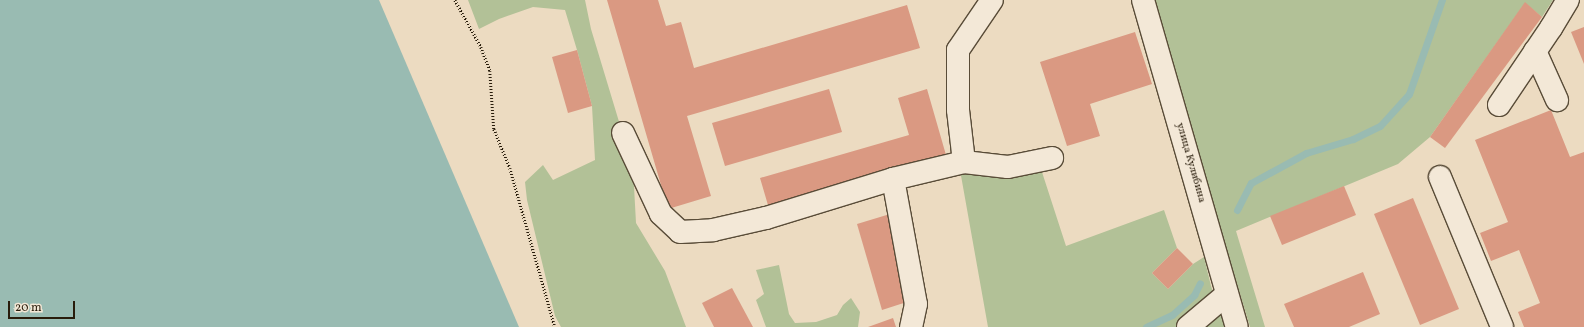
<!DOCTYPE html>
<html>
<head>
<meta charset="utf-8">
<style>
  body { margin:0 }
  #map { position:relative; width:1584px; height:327px; overflow:hidden; background:#ecdbc1; font-family:Vollkorn,serif }
  div>[style] { position:absolute }
  .green>* { inset:0; background:#b2c197 }
  .water>* { inset:0; background:#99bbb2 }
  .stream>* { height:7px; margin:-3.5px; padding:0 3.5px; transform-origin:3.5px; border-radius:3.5px; background:#99bbb2 }
  .building>* { inset:0; background:#da9982 }
  .path>* { height:2.5px; margin-top:-1.25px; transform-origin:0; background:repeating-linear-gradient(90deg,#281c0b 0 1px,transparent 0 3px) }
  .roads { filter:drop-shadow(1px 0 #594c38) drop-shadow(-1px 0 #594c38) drop-shadow(0 1px #594c38) drop-shadow(0 -1px #594c38) }
  .minor>* { height:22px; margin:-11px; padding:0 11px; transform-origin:11px; border-radius:11px; background:#f3e8d7 }
  span { translate:-50% -50%; white-space:nowrap; text-align:center; line-height:1.15; -webkit-text-stroke:3.5px #f3e8d7; paint-order:stroke }
  .street-label { font-size:11px; color:#281c0b }
  .scale { position:absolute; left:8px; top:301px; width:67px; height:18px; box-sizing:border-box; border:2px solid #281c0b; border-top:0; padding-left:5px; font-size:12px; line-height:14px; white-space:nowrap; color:#281c0b; -webkit-text-stroke:3px #f3e8d7; paint-order:stroke }
</style>
</head>
<body>
<div id="map">
  <div class="green">
    <i style="clip-path:polygon(468px 0,585px 0,591px 29px,633px 168px,636px 223px,665px 271px,686px 327px,561px 327px,555px 316px,527px 200px,525px 182px,543px 165px,553px 180px,595px 160px,592px 106px,577px 50px,565px 10px,533px 7px,499px 19px,479px 29px)"></i>
    <i style="clip-path:polygon(1155px 0,1553px 0,1542px 17px,1525px 3px,1430px 137px,1398px 164px,1236px 231px,1265px 327px,1250px 327px,1215px 211px)"></i>
    <i style="clip-path:polygon(1041px 169px,1066px 246px,1164px 210px,1177px 248px,1152px 273px,1168px 289px,1193px 264px,1204px 257px,1211px 286px,1225px 327px,988px 327px,960px 170px)"></i>
    <i style="clip-path:polygon(779px 265px,789px 314px,795px 323px,816px 322px,837px 315px,843px 305px,851px 298px,860px 312px,858px 327px,766px 327px,756px 300px,764px 294px,756px 270px)"></i>
  </div>
  <div class="water">
    <i style="clip-path:polygon(0 0,379px 0,519px 327px,0 327px)"></i>
  </div>
  <div class="stream">
    <i style="left:1237px;top:210px;width:30px;rotate:-63deg"></i>
    <i style="left:1251px;top:183px;width:63px;rotate:-28.6deg"></i>
    <i style="left:1306px;top:153px;width:49px;rotate:-16.6deg"></i>
    <i style="left:1353px;top:139px;width:30px;rotate:-26deg"></i>
    <i style="left:1380px;top:126px;width:43px;rotate:-47.8deg"></i>
    <i style="left:1409px;top:94px;width:100px;rotate:-70.7deg"></i>
    <i style="left:1146px;top:327px;width:29px;rotate:-25deg"></i>
    <i style="left:1172px;top:315px;width:30px;rotate:-42deg"></i>
    <i style="left:1194px;top:295px;width:13px;rotate:-63deg"></i>
  </div>
  <div class="building">
    <i style="clip-path:polygon(607px 0,658px 0,666px 26px,681px 22px,694px 68px,907px 5px,920px 48px,687px 116px,711px 196px,668px 209px)"></i>
    <i style="clip-path:polygon(1525px 2px,1542px 17px,1445px 148px,1430px 137px)"></i>
    <i style="clip-path:polygon(1584px 27px,1584px 64px,1571px 32px)"></i>
    <i style="clip-path:polygon(1135px 32px,1152px 84px,1090px 104px,1100px 136px,1067px 146px,1040px 62px)"></i>
    <i style="clip-path:polygon(577px 50px,592px 106px,568px 113px,552px 57px)"></i>
    <i style="clip-path:polygon(829px 89px,842px 132px,725px 166px,712px 123px)"></i>
    <i style="clip-path:polygon(927px 89px,946px 155px,770px 212px,760px 178px,909px 135px,898px 98px)"></i>
    <i style="clip-path:polygon(1551px 110px,1570px 157px,1584px 152px,1584px 327px,1524px 327px,1518px 312px,1540px 303px,1519px 250px,1491px 261px,1480px 233px,1508px 222px,1475px 140px)"></i>
    <i style="clip-path:polygon(1344px 186px,1356px 215px,1282px 245px,1270px 216px)"></i>
    <i style="clip-path:polygon(1413px 198px,1459px 309px,1420px 325px,1374px 214px)"></i>
    <i style="clip-path:polygon(890px 214px,913px 300px,882px 310px,857px 224px)"></i>
    <i style="clip-path:polygon(1177px 248px,1193px 264px,1168px 289px,1152px 273px)"></i>
    <i style="clip-path:polygon(1363px 272px,1380px 314px,1349px 327px,1294px 327px,1284px 304px)"></i>
    <i style="clip-path:polygon(732px 288px,753px 327px,714px 327px,702px 303px)"></i>
    <i style="clip-path:polygon(893px 318px,896px 327px,868px 327px)"></i>
  </div>
  <div class="path">
    <i style="left:455px;top:0;width:54px;rotate:61deg"></i>
    <i style="left:481px;top:47px;width:26px;rotate:69deg"></i>
    <i style="left:490px;top:71px;width:58px;rotate:86.1deg"></i>
    <i style="left:494px;top:129px;width:42px;rotate:67.7deg"></i>
    <i style="left:510px;top:168px;width:165px;rotate:74.2deg"></i>
  </div>
  <div class="roads">
    <div class="minor">
      <i style="left:1143px;top:0;width:340px;rotate:74deg"></i>
      <i style="left:1535px;top:51px;width:54px;rotate:65.8deg"></i>
      <i style="left:1499px;top:105px;width:93px;rotate:-56deg"></i>
      <i style="left:1551px;top:28px;width:33px;rotate:-59deg"></i>
      <i style="left:623px;top:133px;width:89px;rotate:64.9deg"></i>
      <i style="left:661px;top:214px;width:26px;rotate:43deg"></i>
      <i style="left:680px;top:232px;width:33px;rotate:-3deg"></i>
      <i style="left:713px;top:230px;width:54px;rotate:-12.8deg"></i>
      <i style="left:766px;top:218px;width:133px;rotate:-17.1deg"></i>
      <i style="left:893px;top:179px;width:73px;rotate:-13.5deg"></i>
      <i style="left:964px;top:162px;width:52px;rotate:-96.6deg"></i>
      <i style="left:958px;top:110px;width:60px;rotate:-90deg"></i>
      <i style="left:958px;top:50px;width:60px;rotate:-55.8deg"></i>
      <i style="left:964px;top:162px;width:44px;rotate:6.5deg"></i>
      <i style="left:1008px;top:167px;width:45px;rotate:-11.6deg"></i>
      <i style="left:1440px;top:177px;width:162px;rotate:67.5deg"></i>
      <i style="left:893px;top:179px;width:127px;rotate:79.6deg"></i>
      <i style="left:916px;top:304px;width:24px;rotate:102deg"></i>
      <i style="left:1188px;top:327px;width:51px;rotate:-40.2deg"></i>
    </div>
  </div>
  <div class="street-label">
    <span style="left:1190px;top:163px;rotate:74deg">улица Кулибина</span>
  </div>
  <div class="scale">20 m</div>
</div>
</body>
</html>
